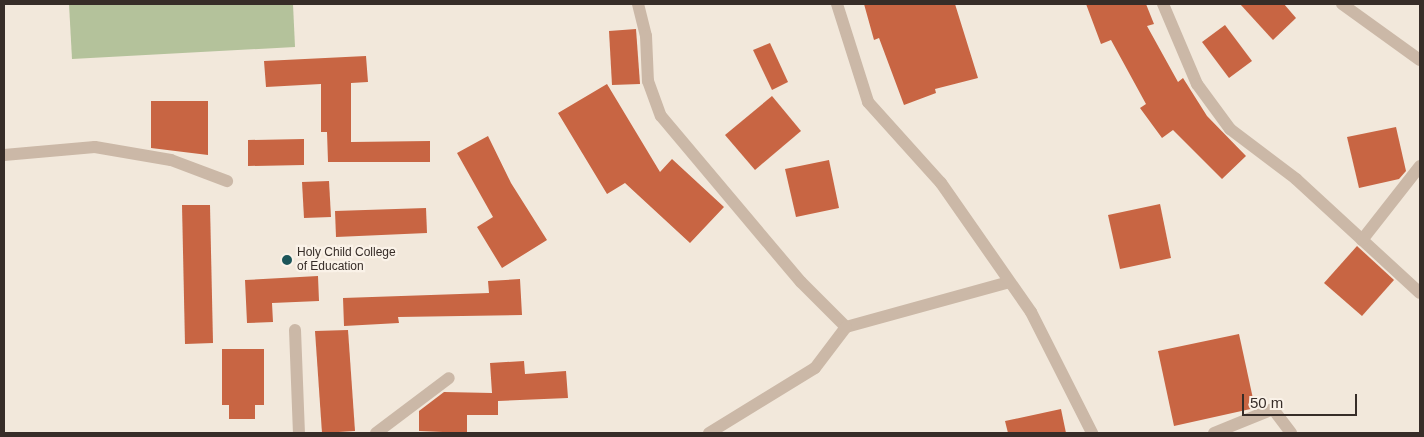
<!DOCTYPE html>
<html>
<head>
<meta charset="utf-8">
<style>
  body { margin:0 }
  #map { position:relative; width:1424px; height:437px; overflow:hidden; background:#f2e8db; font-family:Helvetica,sans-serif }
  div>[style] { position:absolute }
  .green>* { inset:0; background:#b4c29b }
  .building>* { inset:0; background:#c86543 }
  .minor>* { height:12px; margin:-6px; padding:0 6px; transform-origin:6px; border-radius:6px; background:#cbb8a7 }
  .dots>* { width:14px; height:14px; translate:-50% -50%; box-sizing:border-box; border:2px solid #faf2e8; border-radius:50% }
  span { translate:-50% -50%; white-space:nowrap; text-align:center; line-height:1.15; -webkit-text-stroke:4.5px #faf2e8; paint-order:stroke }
  .poi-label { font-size:12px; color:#372d28 }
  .left { translate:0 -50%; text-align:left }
  .frame { position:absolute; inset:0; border:5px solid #372d28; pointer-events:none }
  .scale { position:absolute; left:1242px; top:394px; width:115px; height:22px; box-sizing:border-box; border:2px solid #372d28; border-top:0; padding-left:6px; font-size:15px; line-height:18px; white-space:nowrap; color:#372d28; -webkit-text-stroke:4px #faf2e8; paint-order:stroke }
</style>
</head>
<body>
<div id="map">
  <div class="green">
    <i style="clip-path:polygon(69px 4px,293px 4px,295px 47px,72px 59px)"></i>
  </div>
  <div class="building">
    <i style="clip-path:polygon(864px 4px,955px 4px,978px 78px,935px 89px,936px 93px,904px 105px,879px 38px,874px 40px)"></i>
    <i style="clip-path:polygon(1086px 4px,1146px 4px,1154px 24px,1147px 26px,1178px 82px,1183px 78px,1207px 116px,1246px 156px,1222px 179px,1173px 130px,1162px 138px,1140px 108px,1146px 104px,1111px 40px,1101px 44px)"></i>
    <i style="clip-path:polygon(1240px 4px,1284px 4px,1296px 18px,1273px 40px)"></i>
    <i style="clip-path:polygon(1225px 25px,1252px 61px,1229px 78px,1202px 42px)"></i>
    <i style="clip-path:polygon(636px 29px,640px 84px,612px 85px,609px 31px)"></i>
    <i style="clip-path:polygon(770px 43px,788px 82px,772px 90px,753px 50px)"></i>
    <i style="clip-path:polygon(366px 56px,368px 82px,351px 83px,351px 142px,430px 141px,430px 162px,328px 162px,327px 132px,321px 132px,321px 84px,266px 87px,264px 61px)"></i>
    <i style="clip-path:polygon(607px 84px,660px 172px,672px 159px,724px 207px,690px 243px,625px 183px,607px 194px,558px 113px)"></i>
    <i style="clip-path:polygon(772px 96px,801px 131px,755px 170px,725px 135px)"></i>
    <i style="clip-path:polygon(151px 101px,208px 101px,208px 155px,151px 148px)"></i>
    <i style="clip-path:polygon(1396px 127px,1406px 171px,1399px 179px,1359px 188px,1347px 137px)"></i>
    <i style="clip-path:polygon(488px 136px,511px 183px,547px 240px,502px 268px,477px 227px,493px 217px,457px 153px)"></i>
    <i style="clip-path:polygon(304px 139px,304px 165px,248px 166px,248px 140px)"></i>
    <i style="clip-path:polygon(829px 160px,839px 208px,796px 217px,785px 169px)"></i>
    <i style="clip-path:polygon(329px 181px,331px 217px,304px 218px,302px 182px)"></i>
    <i style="clip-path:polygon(1160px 204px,1171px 258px,1120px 269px,1108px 215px)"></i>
    <i style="clip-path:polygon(182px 205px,210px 205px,213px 343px,185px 344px)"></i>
    <i style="clip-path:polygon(426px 208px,427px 233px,336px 237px,335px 211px)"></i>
    <i style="clip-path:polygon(1357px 246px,1394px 280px,1362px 316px,1324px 283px)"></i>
    <i style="clip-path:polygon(318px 276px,319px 301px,272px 303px,273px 322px,247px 323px,245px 280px)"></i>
    <i style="clip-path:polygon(520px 279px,522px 315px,398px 317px,399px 323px,344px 326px,343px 298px,489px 293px,488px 281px)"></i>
    <i style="clip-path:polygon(348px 330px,355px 431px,322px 433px,315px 331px)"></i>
    <i style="clip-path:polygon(1239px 334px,1255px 408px,1174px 426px,1158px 351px)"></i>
    <i style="clip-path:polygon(222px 349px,264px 349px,264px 405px,255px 405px,255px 419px,229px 419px,229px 405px,222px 405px)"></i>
    <i style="clip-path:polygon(524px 361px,525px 374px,566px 371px,568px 398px,498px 401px,498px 415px,467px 415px,467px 433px,419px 431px,419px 411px,444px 392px,492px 393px,490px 363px)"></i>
    <i style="clip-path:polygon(1061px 409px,1066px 433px,1008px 433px,1005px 421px)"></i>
  </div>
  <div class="minor">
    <i style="left:638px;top:4px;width:33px;rotate:76deg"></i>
    <i style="left:646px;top:36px;width:45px;rotate:87.5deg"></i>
    <i style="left:648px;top:81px;width:37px;rotate:70deg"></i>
    <i style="left:661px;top:116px;width:217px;rotate:49.9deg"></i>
    <i style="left:801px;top:282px;width:64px;rotate:45deg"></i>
    <i style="left:846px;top:327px;width:169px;rotate:-15.4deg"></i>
    <i style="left:837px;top:4px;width:103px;rotate:72.4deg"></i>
    <i style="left:868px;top:102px;width:109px;rotate:48deg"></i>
    <i style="left:941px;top:183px;width:157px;rotate:55.1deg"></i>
    <i style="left:1031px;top:312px;width:136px;rotate:63.2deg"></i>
    <i style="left:1163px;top:4px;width:87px;rotate:67deg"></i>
    <i style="left:1197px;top:84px;width:56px;rotate:53.7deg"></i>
    <i style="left:1230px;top:129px;width:83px;rotate:37.1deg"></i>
    <i style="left:1296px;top:179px;width:168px;rotate:42.6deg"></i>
    <i style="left:1342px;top:4px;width:96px;rotate:35.7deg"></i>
    <i style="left:4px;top:155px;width:91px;rotate:-5deg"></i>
    <i style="left:95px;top:147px;width:77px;rotate:9.7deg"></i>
    <i style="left:171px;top:160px;width:60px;rotate:20.6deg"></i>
    <i style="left:1362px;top:240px;width:94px;rotate:-51.9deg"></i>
    <i style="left:295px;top:330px;width:103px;rotate:87.8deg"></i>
    <i style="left:376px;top:433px;width:91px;rotate:-37deg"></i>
    <i style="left:709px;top:433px;width:124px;rotate:-31.5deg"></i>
    <i style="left:815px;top:368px;width:51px;rotate:-52.9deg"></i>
    <i style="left:1214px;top:433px;width:64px;rotate:-22.1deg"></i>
    <i style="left:1273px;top:409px;width:30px;rotate:53deg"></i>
  </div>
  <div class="dots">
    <i style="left:287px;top:260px;background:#1c5559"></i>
  </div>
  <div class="poi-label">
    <span class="left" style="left:297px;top:260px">Holy Child College<br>of Education</span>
  </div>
  <div class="frame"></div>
  <div class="scale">50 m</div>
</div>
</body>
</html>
